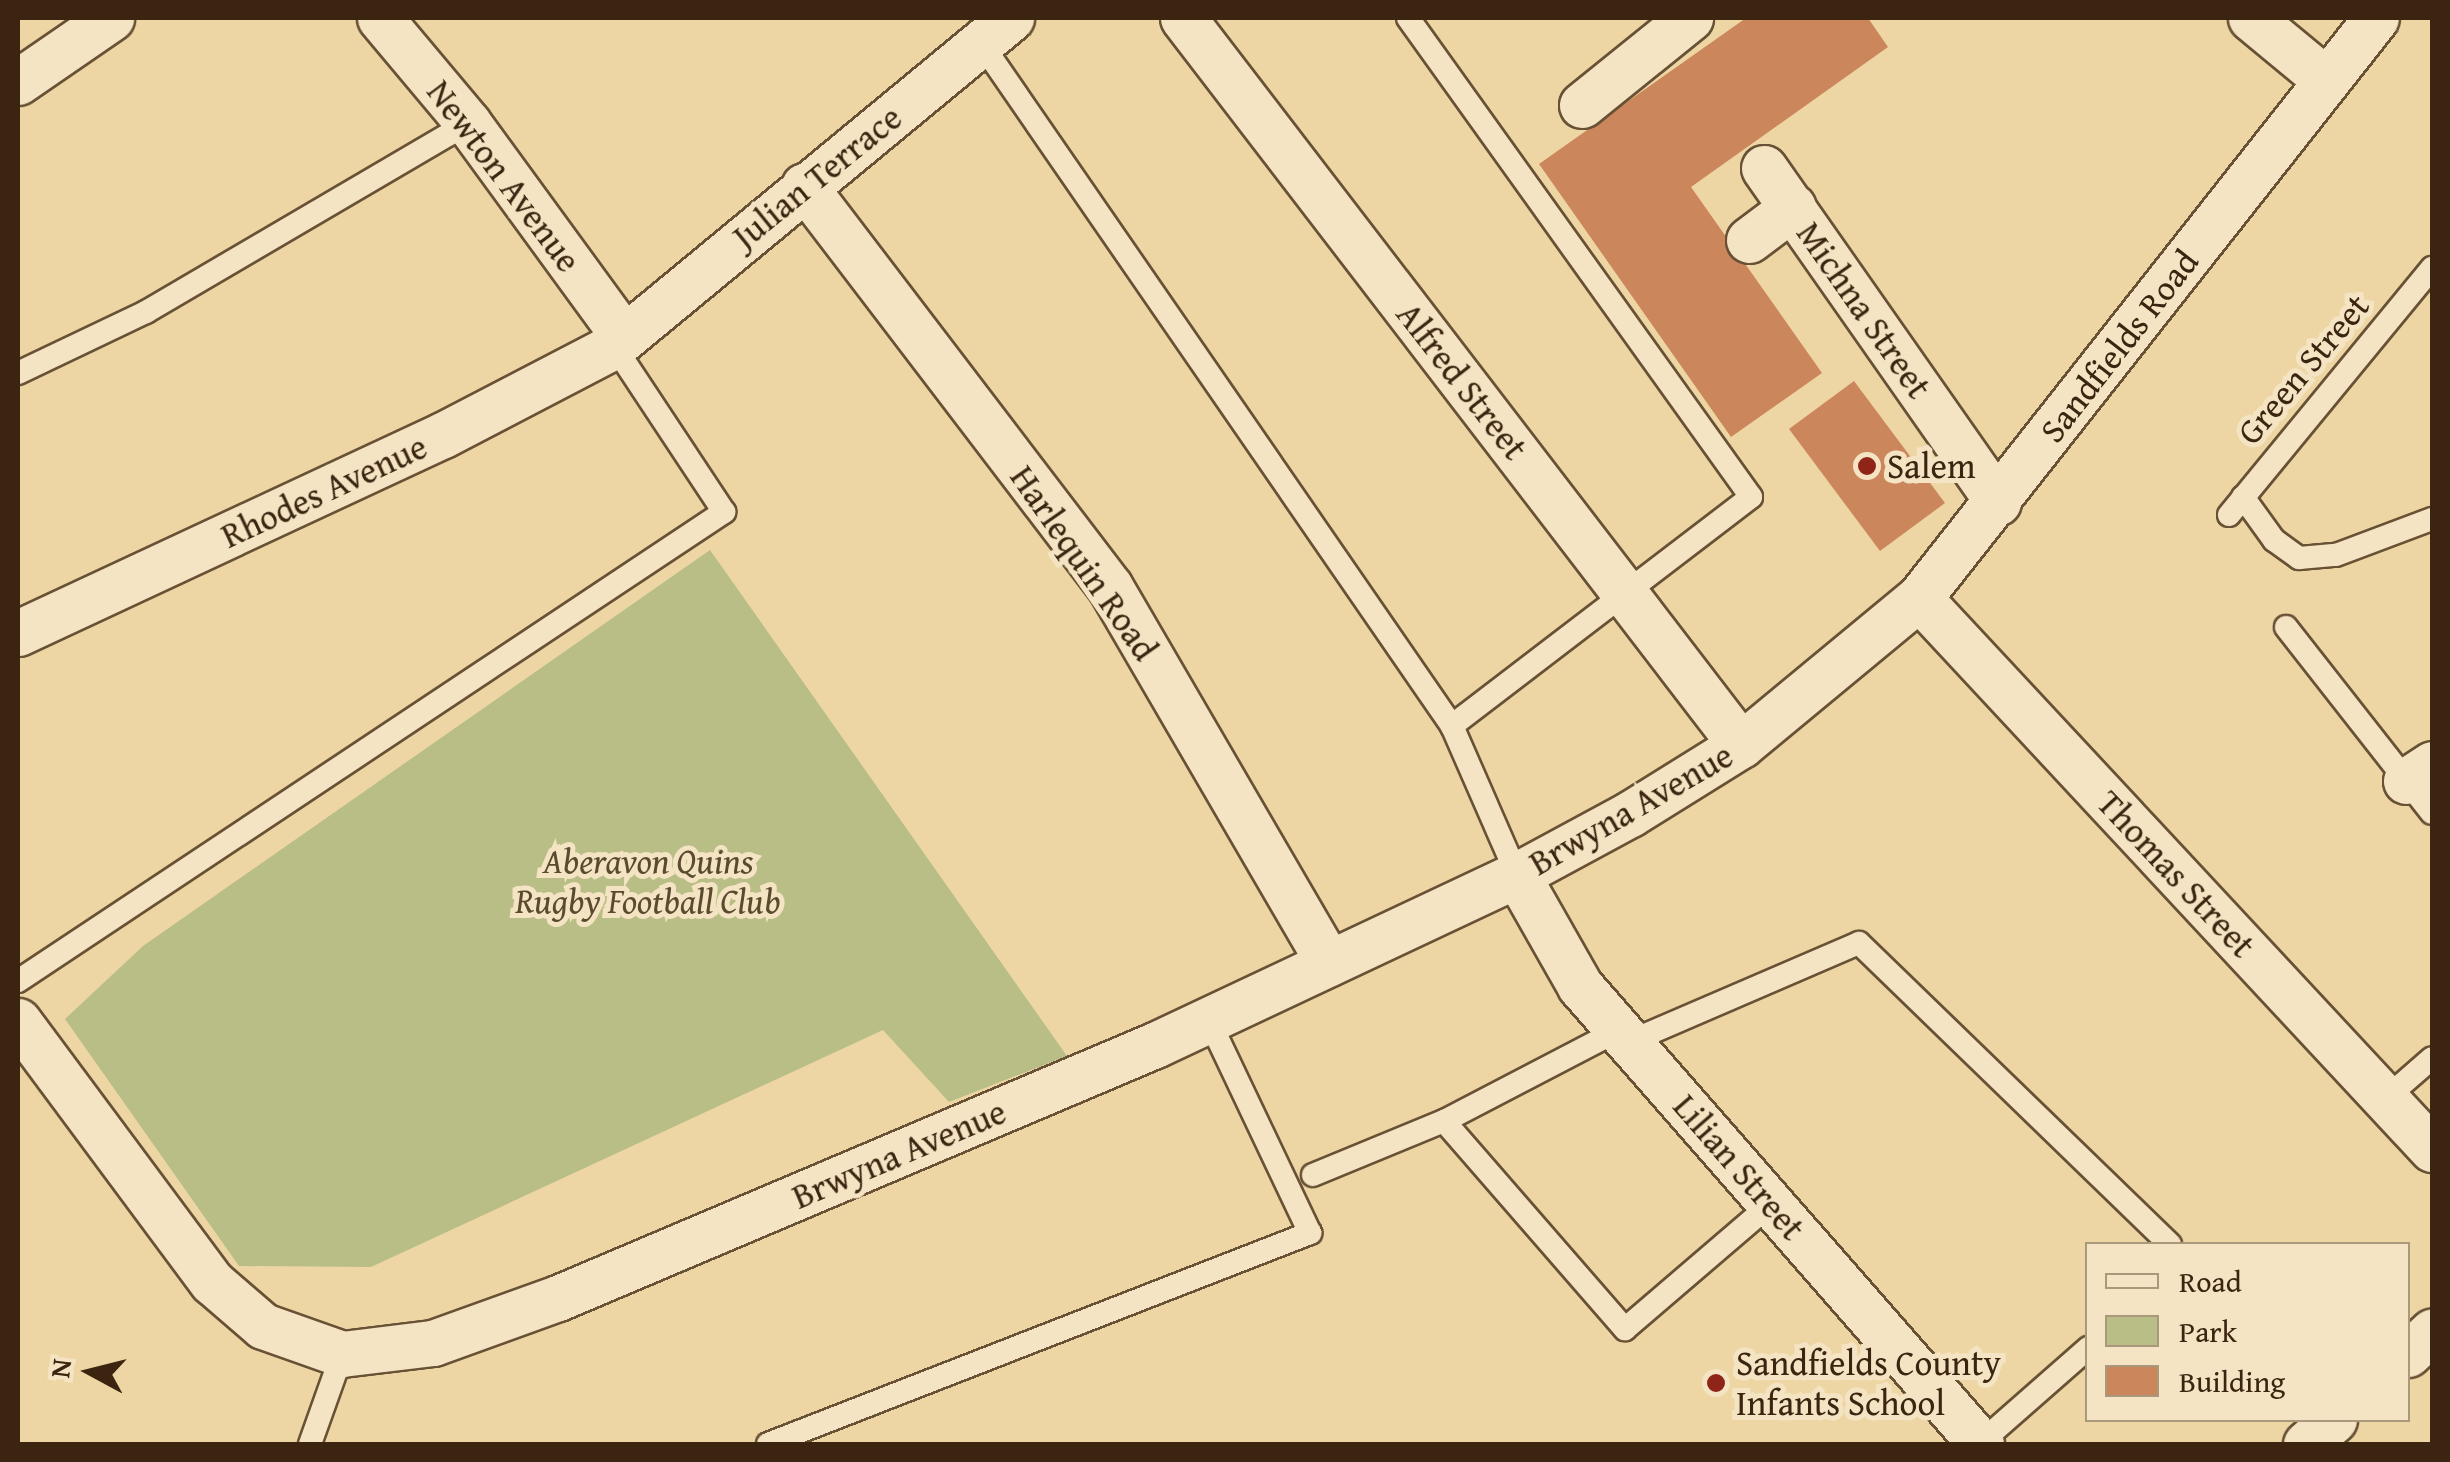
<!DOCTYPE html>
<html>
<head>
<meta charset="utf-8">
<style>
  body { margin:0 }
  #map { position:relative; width:2450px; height:1462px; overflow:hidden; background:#eed6a4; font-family:"Gentium Book Plus",serif }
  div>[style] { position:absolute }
  .green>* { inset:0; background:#b8be86 }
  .building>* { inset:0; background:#cb865c }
  .roads { filter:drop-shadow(2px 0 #685135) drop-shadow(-2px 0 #685135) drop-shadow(0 2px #685135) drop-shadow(0 -2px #685135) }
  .lane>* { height:22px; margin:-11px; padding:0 11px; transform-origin:11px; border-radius:11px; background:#f4e4c4 }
  .street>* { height:45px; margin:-22.5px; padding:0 22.5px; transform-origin:22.5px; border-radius:22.5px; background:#f4e4c4 }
  .dots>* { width:28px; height:28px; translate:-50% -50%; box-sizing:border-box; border:5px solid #f4e4c4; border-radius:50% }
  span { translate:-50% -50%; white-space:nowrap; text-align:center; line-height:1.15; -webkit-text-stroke:10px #f4e4c4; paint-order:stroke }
  .street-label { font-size:35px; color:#3c2510 }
  .poi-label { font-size:35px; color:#3c2510 }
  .left { translate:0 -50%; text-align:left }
  .park-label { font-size:35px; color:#5b4b2e; font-style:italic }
  .frame { position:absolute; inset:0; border:20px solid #3c2510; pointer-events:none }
  .legend { position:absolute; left:2085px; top:1242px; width:325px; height:180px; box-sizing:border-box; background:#f4e4c4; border:2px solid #aa987c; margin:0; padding:12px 18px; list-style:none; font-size:30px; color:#3c2510 }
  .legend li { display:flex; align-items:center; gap:20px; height:50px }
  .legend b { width:50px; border:2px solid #aa987c }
  .north { position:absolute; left:40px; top:1322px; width:100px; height:100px; -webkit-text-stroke:8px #f4e4c4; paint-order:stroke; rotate:277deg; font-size:28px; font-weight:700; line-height:40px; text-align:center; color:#3c2510 }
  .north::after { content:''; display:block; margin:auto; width:35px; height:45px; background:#3c2510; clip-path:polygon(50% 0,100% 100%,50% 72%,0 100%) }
</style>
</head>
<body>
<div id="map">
  <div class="green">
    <i style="clip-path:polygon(710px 550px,1067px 1056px,949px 1102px,883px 1030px,371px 1267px,239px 1266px,65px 1019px,143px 946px)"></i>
  </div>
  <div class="building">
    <i style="clip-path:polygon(1746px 18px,1868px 18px,1888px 47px,1691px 187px,1822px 373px,1731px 437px,1539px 164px)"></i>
    <i style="clip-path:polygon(1854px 381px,1945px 503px,1880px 551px,1789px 429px)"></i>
  </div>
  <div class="roads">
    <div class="lane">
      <i style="left:1408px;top:18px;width:589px;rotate:54.39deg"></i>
      <i style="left:1751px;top:497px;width:377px;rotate:142.6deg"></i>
      <i style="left:981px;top:43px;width:830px;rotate:55.41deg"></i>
      <i style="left:1452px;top:726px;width:163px;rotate:66.4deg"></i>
      <i style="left:18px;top:373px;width:142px;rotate:-25.5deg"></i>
      <i style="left:146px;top:312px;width:373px;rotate:-30.4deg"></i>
      <i style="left:2243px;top:497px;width:53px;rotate:54.2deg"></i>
      <i style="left:2274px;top:540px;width:31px;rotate:36deg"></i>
      <i style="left:2299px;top:558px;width:37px;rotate:-5deg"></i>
      <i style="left:2336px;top:555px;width:103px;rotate:-20.6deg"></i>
      <i style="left:2229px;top:515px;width:320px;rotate:-50.6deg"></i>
      <i style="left:2286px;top:627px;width:236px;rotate:51.9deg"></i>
      <i style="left:18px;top:981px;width:848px;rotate:-33.6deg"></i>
      <i style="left:724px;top:512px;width:199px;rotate:-123.5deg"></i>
      <i style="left:1619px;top:1030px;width:197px;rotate:152.5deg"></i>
      <i style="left:1444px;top:1121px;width:276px;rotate:49deg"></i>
      <i style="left:1625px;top:1329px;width:192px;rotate:-40.6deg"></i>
      <i style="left:1629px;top:1042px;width:250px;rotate:-23.3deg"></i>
      <i style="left:1859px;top:943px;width:433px;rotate:44.1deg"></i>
      <i style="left:2385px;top:1099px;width:62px;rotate:-41.1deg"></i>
      <i style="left:1313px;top:1175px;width:142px;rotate:-22.4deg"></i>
      <i style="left:1980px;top:1443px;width:144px;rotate:-41.3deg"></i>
      <i style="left:310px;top:1444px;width:96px;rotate:-70.4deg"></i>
      <i style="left:768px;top:1444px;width:582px;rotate:-21.27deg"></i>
      <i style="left:1310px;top:1233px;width:236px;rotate:-115.4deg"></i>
    </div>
    <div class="street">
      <i style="left:380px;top:18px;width:137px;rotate:50deg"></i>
      <i style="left:468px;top:123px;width:265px;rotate:53.9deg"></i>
      <i style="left:1183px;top:18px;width:916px;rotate:52.49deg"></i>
      <i style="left:2251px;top:18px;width:97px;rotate:39.6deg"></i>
      <i style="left:18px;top:82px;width:113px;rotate:-34.5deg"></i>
      <i style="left:1582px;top:105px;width:139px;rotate:-38.9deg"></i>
      <i style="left:1764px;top:168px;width:408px;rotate:55deg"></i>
      <i style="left:804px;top:186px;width:504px;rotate:52.65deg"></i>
      <i style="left:1110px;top:587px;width:435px;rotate:59.8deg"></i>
      <i style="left:1749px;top:240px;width:55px;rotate:-36.9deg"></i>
      <i style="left:1919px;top:598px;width:753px;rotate:47.05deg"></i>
      <i style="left:18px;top:633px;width:469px;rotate:-25deg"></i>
      <i style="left:443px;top:435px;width:193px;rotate:-27.5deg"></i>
      <i style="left:614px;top:346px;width:515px;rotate:-39.56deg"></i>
      <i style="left:2406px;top:781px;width:31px;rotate:-33deg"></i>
      <i style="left:1517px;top:875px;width:128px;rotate:60.4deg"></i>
      <i style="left:1580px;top:986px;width:609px;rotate:48.8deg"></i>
      <i style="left:18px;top:1021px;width:325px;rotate:53.4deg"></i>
      <i style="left:212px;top:1282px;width:67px;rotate:40.8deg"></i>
      <i style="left:263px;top:1326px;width:84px;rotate:19.5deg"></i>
      <i style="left:342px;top:1354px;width:92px;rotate:-6.9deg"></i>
      <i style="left:433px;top:1343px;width:133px;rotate:-19.8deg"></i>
      <i style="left:558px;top:1298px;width:648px;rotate:-22.97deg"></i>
      <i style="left:1155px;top:1045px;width:400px;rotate:-25.2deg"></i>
      <i style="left:1517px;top:875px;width:128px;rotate:-28.4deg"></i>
      <i style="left:1630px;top:814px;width:131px;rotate:-31.9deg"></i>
      <i style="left:1741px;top:745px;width:231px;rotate:-39.6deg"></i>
      <i style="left:1919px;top:598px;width:738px;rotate:-51.76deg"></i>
      <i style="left:2408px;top:1354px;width:33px;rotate:-43deg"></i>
      <i style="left:2306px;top:1444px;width:37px;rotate:-41deg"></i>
    </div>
  </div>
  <div class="dots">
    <i style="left:1867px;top:466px;background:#8f2418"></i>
    <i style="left:1716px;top:1383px;background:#8f2418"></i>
  </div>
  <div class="street-label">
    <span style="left:504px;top:176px;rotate:53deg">Newton Avenue</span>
    <span style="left:817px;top:177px;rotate:-39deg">Julian Terrace</span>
    <span style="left:1864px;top:310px;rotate:55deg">Michna Street</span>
    <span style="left:2119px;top:346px;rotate:-52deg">Sandfields Road</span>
    <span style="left:2303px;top:369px;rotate:-50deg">Green Street</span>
    <span style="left:1462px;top:381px;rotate:52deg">Alfred Street</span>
    <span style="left:324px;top:491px;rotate:-25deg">Rhodes Avenue</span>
    <span style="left:1084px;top:563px;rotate:55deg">Harlequin Road</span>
    <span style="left:1631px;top:809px;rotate:-30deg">Brwyna Avenue</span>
    <span style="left:2176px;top:874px;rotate:47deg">Thomas Street</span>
    <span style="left:899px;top:1154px;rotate:-23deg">Brwyna Avenue</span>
    <span style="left:1739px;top:1167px;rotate:49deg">Lilian Street</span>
  </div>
  <div class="poi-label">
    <span class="left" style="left:1887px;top:466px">Salem</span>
    <span class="left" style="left:1736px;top:1383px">Sandfields County<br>Infants School</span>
  </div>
  <div class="park-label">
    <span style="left:648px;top:881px">Aberavon Quins<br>Rugby Football Club</span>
  </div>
  <div class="frame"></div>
  <ul class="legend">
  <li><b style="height:12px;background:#f4e4c4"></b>Road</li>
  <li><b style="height:28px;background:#b8be86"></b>Park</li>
  <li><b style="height:28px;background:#cb865c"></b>Building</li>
  </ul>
  <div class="north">N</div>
</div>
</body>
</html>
